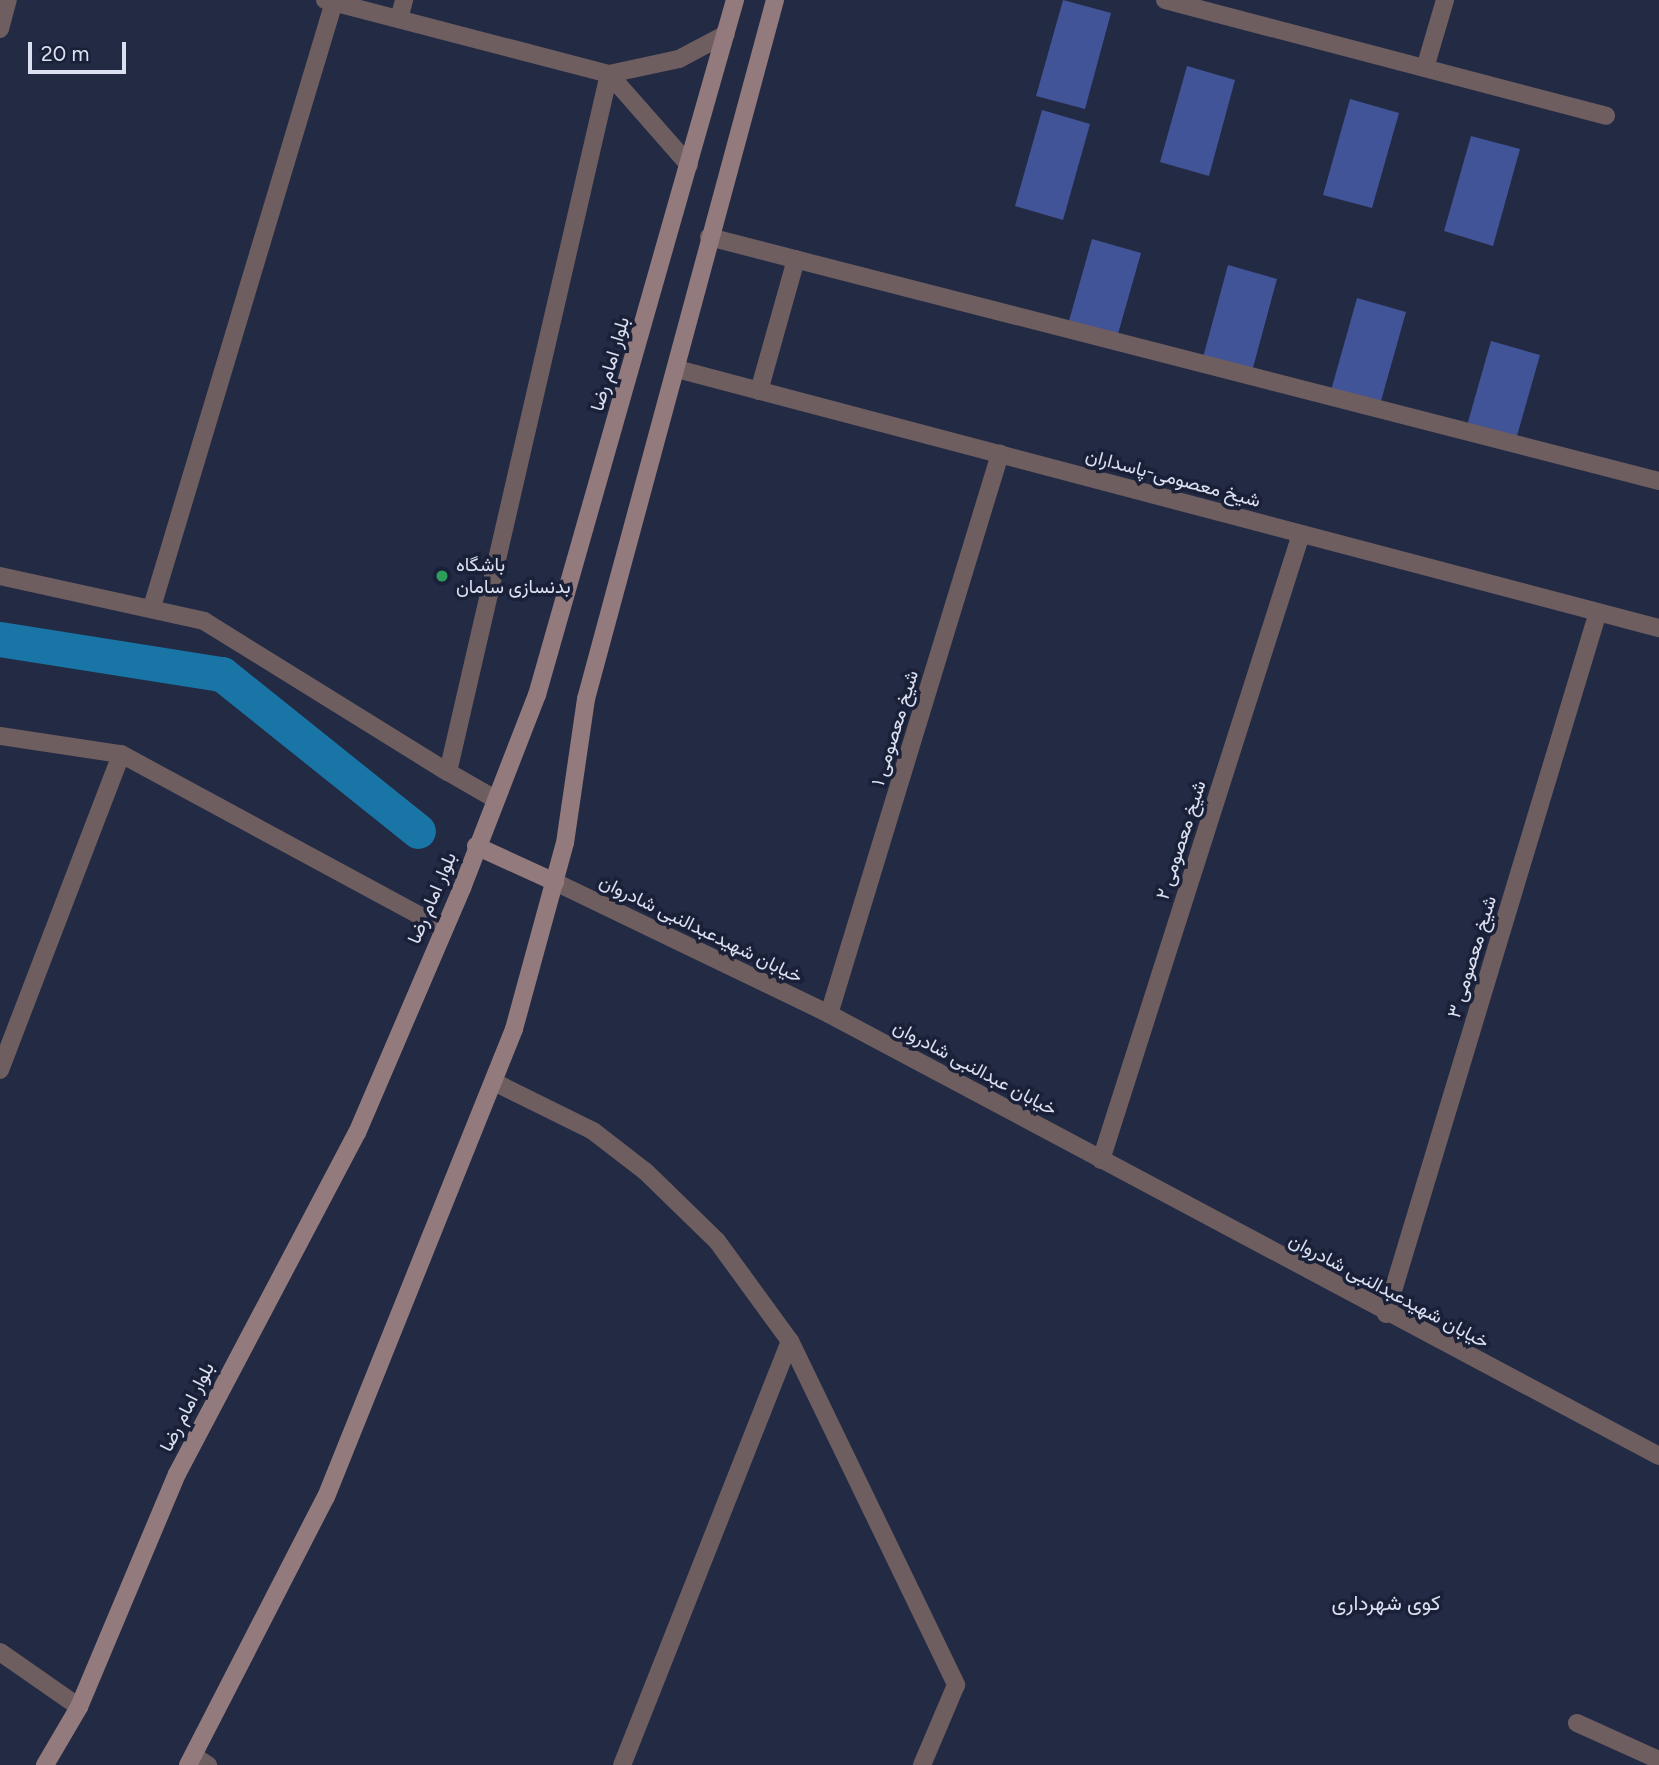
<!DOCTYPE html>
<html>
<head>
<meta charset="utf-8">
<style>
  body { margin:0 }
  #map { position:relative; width:1659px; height:1765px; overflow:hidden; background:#232a43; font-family:Figtree,Vazirmatn,sans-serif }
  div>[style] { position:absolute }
  .canal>* { height:35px; margin:-17.5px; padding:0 17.5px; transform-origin:17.5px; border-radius:17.5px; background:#1875a6 }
  .building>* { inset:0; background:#415497 }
  .street>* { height:18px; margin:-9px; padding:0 9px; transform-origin:9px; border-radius:9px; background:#6e5e60 }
  .secondary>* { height:18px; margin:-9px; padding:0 9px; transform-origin:9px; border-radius:9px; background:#937a7d }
  .dots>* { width:19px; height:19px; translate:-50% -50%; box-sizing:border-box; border:4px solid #192038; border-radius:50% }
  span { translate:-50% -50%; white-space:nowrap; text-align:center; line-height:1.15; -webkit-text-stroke:7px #192038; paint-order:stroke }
  .street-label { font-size:19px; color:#dbe1f1 }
  .poi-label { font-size:19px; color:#dbe1f1 }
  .left { translate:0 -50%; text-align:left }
  .neighbourhood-label { font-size:21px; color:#dbe1f1 }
  .scale { position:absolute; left:28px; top:42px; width:98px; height:32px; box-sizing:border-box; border:4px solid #dbe1f1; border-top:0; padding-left:9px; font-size:21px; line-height:24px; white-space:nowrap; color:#dbe1f1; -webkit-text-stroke:5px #192038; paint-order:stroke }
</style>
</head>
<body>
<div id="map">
  <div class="canal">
    <i style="left:0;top:639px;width:225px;rotate:9deg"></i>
    <i style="left:222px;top:674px;width:251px;rotate:38.7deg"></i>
  </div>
  <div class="building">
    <i style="clip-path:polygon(1063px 0,1111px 13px,1085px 109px,1036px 96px)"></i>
    <i style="clip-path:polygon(1187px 66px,1235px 80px,1209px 176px,1160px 162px)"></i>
    <i style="clip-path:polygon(1350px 99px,1399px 113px,1372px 208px,1323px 195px)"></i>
    <i style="clip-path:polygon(1042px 110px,1090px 124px,1063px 220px,1015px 206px)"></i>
    <i style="clip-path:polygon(1471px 136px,1520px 149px,1493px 246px,1444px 231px)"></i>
    <i style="clip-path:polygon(1092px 239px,1141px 253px,1114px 348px,1065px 335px)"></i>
    <i style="clip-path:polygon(1228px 265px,1277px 279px,1251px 375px,1202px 361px)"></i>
    <i style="clip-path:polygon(1357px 298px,1406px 312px,1379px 408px,1330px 394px)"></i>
    <i style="clip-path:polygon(1491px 341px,1540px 355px,1513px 450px,1464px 436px)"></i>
  </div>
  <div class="street">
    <i style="left:325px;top:0;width:293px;rotate:14.6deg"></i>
    <i style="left:609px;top:74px;width:716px;rotate:102.99deg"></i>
    <i style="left:448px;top:772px;width:54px;rotate:29.9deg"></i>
    <i style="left:1165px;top:0;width:456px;rotate:14.7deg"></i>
    <i style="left:399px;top:19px;width:20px;rotate:-75deg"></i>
    <i style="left:0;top:29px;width:30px;rotate:-75deg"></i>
    <i style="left:1425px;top:68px;width:71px;rotate:-73.6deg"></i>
    <i style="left:689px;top:165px;width:121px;rotate:-131.3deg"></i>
    <i style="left:609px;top:74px;width:72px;rotate:-12.1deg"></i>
    <i style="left:679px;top:59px;width:53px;rotate:-28deg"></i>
    <i style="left:709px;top:237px;width:981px;rotate:14.4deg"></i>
    <i style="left:677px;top:369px;width:1016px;rotate:14.78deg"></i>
    <i style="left:759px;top:391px;width:137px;rotate:-74.3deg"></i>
    <i style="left:0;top:576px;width:209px;rotate:12.4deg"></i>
    <i style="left:204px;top:621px;width:287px;rotate:31.8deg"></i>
    <i style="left:152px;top:607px;width:632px;rotate:-73.26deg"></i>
    <i style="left:0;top:736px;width:122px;rotate:8.5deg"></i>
    <i style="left:121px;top:754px;width:364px;rotate:28.4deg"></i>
    <i style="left:555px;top:882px;width:304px;rotate:25.7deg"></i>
    <i style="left:829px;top:1014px;width:940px;rotate:28.04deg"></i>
    <i style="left:829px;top:1014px;width:586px;rotate:-73.02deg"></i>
    <i style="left:0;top:1070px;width:338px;rotate:-69deg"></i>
    <i style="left:494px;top:1082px;width:110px;rotate:26.3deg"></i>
    <i style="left:593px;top:1131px;width:66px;rotate:37.6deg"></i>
    <i style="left:645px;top:1171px;width:100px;rotate:44.2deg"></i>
    <i style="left:717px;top:1241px;width:124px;rotate:53.9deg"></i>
    <i style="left:790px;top:1341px;width:456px;rotate:111.6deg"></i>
    <i style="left:1101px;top:1160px;width:657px;rotate:-72.28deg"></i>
    <i style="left:1386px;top:1314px;width:733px;rotate:-73.2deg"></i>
    <i style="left:790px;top:1341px;width:382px;rotate:64.2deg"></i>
    <i style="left:956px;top:1685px;width:87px;rotate:113deg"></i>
    <i style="left:0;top:1652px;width:96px;rotate:34.8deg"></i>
    <i style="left:1577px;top:1723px;width:90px;rotate:24.3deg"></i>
    <i style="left:194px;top:1756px;width:17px;rotate:33deg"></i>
  </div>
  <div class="secondary">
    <i style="left:476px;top:846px;width:87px;rotate:24.5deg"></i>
    <i style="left:45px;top:1765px;width:67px;rotate:-59.6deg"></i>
    <i style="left:79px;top:1707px;width:253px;rotate:-67.2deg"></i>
    <i style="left:177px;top:1474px;width:386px;rotate:-62.2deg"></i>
    <i style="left:357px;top:1133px;width:267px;rotate:-66.8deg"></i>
    <i style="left:462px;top:888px;width:207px;rotate:-68.8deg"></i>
    <i style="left:537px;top:695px;width:723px;rotate:-74.1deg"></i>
    <i style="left:188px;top:1765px;width:301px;rotate:-62.8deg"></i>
    <i style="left:326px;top:1497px;width:504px;rotate:-68.11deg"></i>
    <i style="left:514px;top:1029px;width:193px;rotate:-74.7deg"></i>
    <i style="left:565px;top:843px;width:146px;rotate:-81.7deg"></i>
    <i style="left:586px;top:699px;width:724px;rotate:-74.87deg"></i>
  </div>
  <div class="dots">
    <i style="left:442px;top:576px;background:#2e9e5b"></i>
  </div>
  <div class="street-label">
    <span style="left:610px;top:364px;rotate:-74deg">بلوار امام رضا</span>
    <span style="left:1173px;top:478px;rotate:15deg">شیخ معصومی-پاسداران</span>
    <span style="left:895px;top:728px;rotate:-73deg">شیخ معصومی ١</span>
    <span style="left:1181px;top:840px;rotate:-72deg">شیخ معصومی ٢</span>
    <span style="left:432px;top:898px;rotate:-67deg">بلوار امام رضا</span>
    <span style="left:701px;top:929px;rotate:26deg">خیابان شهیدعبدالنبی شادروان</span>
    <span style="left:1472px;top:957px;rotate:-73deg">شیخ معصومی ٣</span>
    <span style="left:975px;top:1068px;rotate:28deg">خیابان عبدالنبی شادروان</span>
    <span style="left:1389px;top:1291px;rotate:28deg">خیابان شهیدعبدالنبی شادروان</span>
    <span style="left:187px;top:1407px;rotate:-63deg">بلوار امام رضا</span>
  </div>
  <div class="poi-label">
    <span class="left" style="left:456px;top:576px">باشگاه<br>بدنسازی سامان</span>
  </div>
  <div class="neighbourhood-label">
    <span style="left:1386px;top:1603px">کوی شهرداری</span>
  </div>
  <div class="scale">20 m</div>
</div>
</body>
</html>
